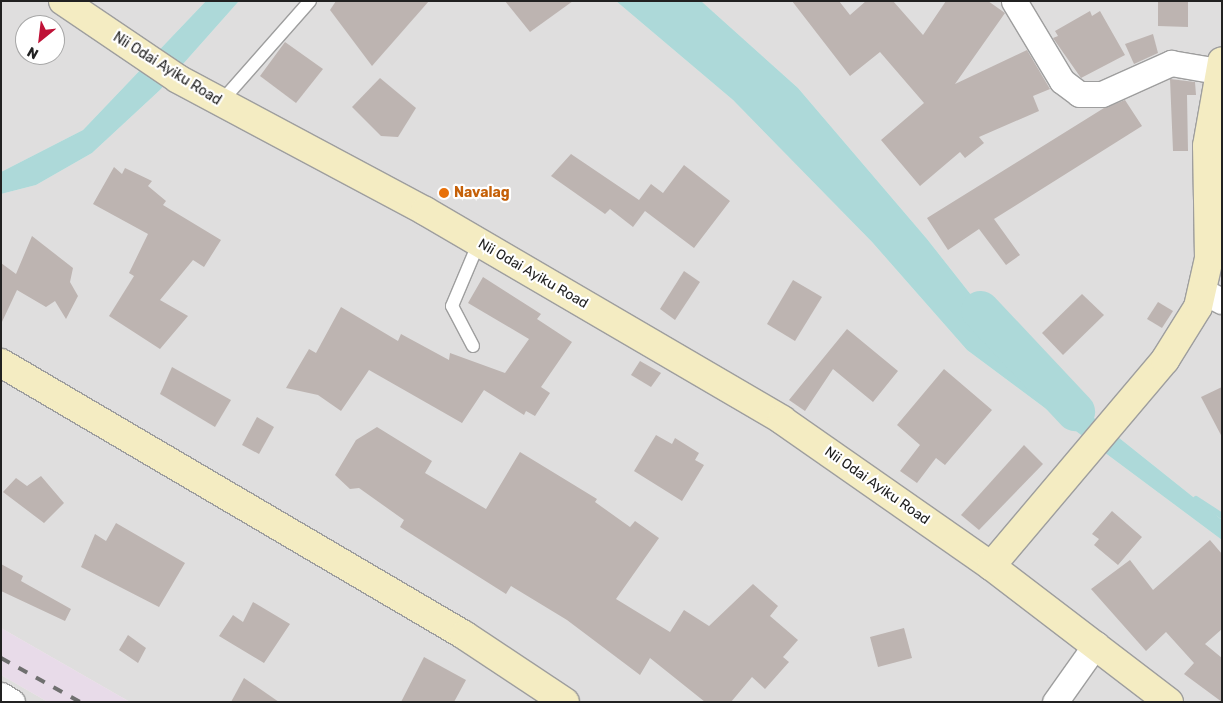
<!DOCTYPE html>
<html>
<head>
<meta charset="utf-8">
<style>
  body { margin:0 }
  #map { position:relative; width:1223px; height:703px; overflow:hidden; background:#f0ece8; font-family:Rubik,sans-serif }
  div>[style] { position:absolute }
  .residential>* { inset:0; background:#dfdede }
  .industrial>* { inset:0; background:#e8dbe9 }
  .water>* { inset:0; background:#add9d9 }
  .stream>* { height:6px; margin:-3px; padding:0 3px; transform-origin:3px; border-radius:3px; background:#add9d9 }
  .river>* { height:39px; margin:-19.5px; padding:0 19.5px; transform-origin:19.5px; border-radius:19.5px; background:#add9d9 }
  .building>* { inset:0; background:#bdb4b1 }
  .roads { filter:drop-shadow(1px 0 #9e9e9e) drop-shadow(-1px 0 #9e9e9e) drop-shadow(0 1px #9e9e9e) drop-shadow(0 -1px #9e9e9e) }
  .lane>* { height:12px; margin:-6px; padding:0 6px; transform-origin:6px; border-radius:6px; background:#fff }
  .street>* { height:25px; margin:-12.5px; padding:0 12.5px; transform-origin:12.5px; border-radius:12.5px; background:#fff }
  .secondary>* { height:28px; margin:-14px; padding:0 14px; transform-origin:14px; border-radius:14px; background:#f4ecc2 }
  .rail>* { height:4px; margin-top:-2px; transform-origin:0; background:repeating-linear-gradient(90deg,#6f6f6f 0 10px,transparent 0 20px) }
  .dots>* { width:14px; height:14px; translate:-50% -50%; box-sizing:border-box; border:2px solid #fff; border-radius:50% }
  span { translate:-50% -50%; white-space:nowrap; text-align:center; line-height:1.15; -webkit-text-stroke:4.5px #fff; paint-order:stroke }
  .street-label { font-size:14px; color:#212121 }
  .food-label { font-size:14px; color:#c56008; font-weight:700 }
  .left { translate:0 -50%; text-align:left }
  .frame { position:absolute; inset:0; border:2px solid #212121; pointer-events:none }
  .north { position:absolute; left:15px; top:15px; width:50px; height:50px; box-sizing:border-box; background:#fff; border:1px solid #a6a6a6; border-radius:50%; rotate:209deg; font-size:14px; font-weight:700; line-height:20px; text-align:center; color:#212121 }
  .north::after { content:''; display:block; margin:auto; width:18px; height:22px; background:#bf1237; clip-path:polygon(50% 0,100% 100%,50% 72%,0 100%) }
</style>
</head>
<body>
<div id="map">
  <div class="residential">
    <i style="clip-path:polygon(evenodd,1px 1px,206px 1px,83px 130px,1px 172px,1px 1px,25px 25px,55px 25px,55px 55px,25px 55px,25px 25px)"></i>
    <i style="clip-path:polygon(239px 1px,616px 1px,733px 100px,872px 242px,967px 350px,1222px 540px,1222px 702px,130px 702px,1px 628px,1px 194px,36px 185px,92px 153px,160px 90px)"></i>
    <i style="clip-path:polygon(701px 1px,1222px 1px,1222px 520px,1024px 362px,927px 239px,798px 88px)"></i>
    <i style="clip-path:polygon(1px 675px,48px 702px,1px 702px)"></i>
  </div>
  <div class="industrial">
    <i style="clip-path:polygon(1px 628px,130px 702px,48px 702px,1px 675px)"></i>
  </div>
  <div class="water">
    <i style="clip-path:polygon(206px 1px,239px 1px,160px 90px,92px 153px,36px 185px,1px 194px,1px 172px,83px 130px)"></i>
    <i style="clip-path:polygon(616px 1px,701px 1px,798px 88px,927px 239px,1024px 362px,1222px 520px,1222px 540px,967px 350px,872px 242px,733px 100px)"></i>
  </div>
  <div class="stream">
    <i style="left:1196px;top:499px;width:31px;rotate:33deg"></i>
  </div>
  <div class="river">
    <i style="left:980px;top:310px;width:139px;rotate:46.8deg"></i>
  </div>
  <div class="building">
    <i style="clip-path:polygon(336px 1px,429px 1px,372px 66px,330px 10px)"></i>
    <i style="clip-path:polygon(505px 1px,573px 1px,530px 32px)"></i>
    <i style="clip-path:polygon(792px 1px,839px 1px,850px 15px,866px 1px,893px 1px,923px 35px,946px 1px,988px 1px,1005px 13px,955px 84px,1027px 50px,1050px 89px,1033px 96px,1039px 111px,979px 137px,984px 143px,965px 158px,960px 152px,920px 186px,881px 140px,924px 103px,880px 52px,850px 76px)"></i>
    <i style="clip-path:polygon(1158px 1px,1188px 1px,1188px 27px,1158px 26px)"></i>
    <i style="clip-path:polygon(1090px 11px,1092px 16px,1100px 11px,1125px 55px,1081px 78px,1053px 38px,1058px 36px,1055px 31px)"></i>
    <i style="clip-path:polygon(1153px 34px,1158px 53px,1134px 64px,1125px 44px)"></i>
    <i style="clip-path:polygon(285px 42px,323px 69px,296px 103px,260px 76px)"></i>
    <i style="clip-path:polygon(380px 78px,416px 108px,398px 137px,381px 136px,352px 107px)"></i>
    <i style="clip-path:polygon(1170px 79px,1195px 82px,1196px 95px,1187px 95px,1188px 151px,1173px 151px)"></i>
    <i style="clip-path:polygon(1125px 100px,1142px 126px,994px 219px,1020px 255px,1006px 265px,979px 229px,948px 250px,927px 218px,1104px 108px)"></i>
    <i style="clip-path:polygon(571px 154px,639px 200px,651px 184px,663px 193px,684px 165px,730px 201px,694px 248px,645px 211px,633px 227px,610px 209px,605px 214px,551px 176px)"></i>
    <i style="clip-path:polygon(114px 167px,122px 174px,125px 168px,152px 181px,148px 186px,166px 201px,163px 205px,221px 240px,204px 267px,193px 260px,160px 300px,188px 316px,160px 349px,109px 316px,134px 276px,129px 273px,148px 234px,93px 204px)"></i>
    <i style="clip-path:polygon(32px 236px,73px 268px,70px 282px,78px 296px,66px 319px,55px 301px,46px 307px,17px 290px,1px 324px,1px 263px,16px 274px)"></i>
    <i style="clip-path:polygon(684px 271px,700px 282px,675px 320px,660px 309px)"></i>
    <i style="clip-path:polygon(483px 277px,541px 314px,537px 319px,572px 342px,541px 387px,550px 393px,535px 416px,526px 411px,524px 415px,484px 390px,462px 423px,369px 370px,341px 411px,318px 395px,286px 388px,309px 349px,316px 353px,341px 307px,398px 341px,401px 334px,449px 360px,450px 353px,505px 373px,529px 339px,468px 303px)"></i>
    <i style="clip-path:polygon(793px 280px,822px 297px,795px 341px,767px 324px)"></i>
    <i style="clip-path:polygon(1082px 294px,1104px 315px,1063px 355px,1042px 333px)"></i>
    <i style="clip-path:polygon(1158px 302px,1173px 311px,1162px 328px,1147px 319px)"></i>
    <i style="clip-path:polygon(847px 329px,898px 371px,873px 402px,833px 369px,805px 411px,789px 400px)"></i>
    <i style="clip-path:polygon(640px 361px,661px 373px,651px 387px,631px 375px)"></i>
    <i style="clip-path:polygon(172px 367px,231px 400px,215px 427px,160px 394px)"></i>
    <i style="clip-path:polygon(944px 369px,992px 410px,945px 465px,936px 458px,917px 483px,900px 471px,920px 445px,897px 425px)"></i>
    <i style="clip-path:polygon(1222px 387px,1222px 437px,1201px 397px)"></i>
    <i style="clip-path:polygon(257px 417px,274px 427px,259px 454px,242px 445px)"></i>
    <i style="clip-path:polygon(377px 427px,432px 461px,425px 473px,486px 509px,520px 452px,597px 499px,595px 502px,630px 527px,635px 521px,659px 538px,616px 599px,670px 632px,684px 610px,709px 626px,753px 584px,778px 606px,770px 616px,798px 640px,783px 657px,789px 662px,765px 689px,752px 677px,731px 702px,705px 702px,650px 658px,640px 675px,567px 620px,511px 586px,506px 594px,400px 527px,404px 520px,359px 488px,350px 489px,335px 475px,356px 440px)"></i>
    <i style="clip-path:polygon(656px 435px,672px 444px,675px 438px,699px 453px,695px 460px,704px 465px,682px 501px,634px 471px)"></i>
    <i style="clip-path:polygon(1024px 445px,1043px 464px,979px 530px,961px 515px)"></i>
    <i style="clip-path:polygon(41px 476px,64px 503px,44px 523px,3px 492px,16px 478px,27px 486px)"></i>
    <i style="clip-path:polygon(1112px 511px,1142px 537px,1118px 565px,1094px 545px,1099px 539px,1092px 534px)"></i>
    <i style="clip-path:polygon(116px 523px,185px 563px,159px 607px,81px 567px,95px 534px,106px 541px)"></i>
    <i style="clip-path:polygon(1210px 540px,1222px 554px,1222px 629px,1205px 644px,1222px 658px,1222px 702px,1184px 674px,1194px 663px,1166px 632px,1146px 651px,1091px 589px,1130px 560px,1153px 590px)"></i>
    <i style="clip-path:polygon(1px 564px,23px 576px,21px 581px,71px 609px,65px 621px,1px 591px)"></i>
    <i style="clip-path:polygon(253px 602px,290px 624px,264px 663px,219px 636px,233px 615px,243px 622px)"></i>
    <i style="clip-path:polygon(904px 628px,912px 658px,878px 667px,870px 637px)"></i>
    <i style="clip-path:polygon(128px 635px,146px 648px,138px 663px,119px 650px)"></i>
    <i style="clip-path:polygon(424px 657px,466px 680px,454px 702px,401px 702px)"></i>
    <i style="clip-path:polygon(244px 678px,279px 702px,231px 702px)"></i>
  </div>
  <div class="roads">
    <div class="lane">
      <i style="left:220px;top:103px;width:136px;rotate:-48.6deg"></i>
      <i style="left:473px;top:346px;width:45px;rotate:-117.7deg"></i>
      <i style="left:452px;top:306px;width:69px;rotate:-67.1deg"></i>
    </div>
    <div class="street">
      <i style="left:1014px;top:1px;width:93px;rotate:59deg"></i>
      <i style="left:1062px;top:81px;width:21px;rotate:37deg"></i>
      <i style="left:1079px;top:94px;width:23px"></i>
      <i style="left:1102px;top:94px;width:76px;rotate:-24.2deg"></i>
      <i style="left:1171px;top:63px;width:48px;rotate:9.7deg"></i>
      <i style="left:1204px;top:292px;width:20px;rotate:27deg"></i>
      <i style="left:1px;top:695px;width:13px;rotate:32deg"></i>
      <i style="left:1055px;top:702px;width:71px;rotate:-54.7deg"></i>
    </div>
    <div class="secondary">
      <i style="left:63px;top:1px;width:139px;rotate:34.1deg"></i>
      <i style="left:178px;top:79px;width:280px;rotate:28.1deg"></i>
      <i style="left:425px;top:211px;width:414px;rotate:30.3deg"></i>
      <i style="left:782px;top:420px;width:255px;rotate:34.9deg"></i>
      <i style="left:991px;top:566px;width:224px;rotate:37.4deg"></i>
      <i style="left:1px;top:363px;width:537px;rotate:30.43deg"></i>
      <i style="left:464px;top:635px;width:121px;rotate:33.6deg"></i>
      <i style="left:991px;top:566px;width:270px;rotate:-49.8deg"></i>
      <i style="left:1165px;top:360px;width:62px;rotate:-58.1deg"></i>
      <i style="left:1198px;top:307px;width:50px;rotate:-77.3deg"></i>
      <i style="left:1209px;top:258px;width:112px;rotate:-91deg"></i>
      <i style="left:1207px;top:146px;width:86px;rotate:-80deg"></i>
    </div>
  </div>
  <div class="rail">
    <i style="left:1px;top:658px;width:90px;rotate:29.1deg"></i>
  </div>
  <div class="dots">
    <i style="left:444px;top:193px;background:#e8710a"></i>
  </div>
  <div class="street-label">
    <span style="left:167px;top:69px;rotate:32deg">Nii Odai Ayiku Road</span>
    <span style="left:533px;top:274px;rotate:30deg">Nii Odai Ayiku Road</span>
    <span style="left:877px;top:486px;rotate:35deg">Nii Odai Ayiku Road</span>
  </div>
  <div class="food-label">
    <span class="left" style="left:454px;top:193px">Navalag</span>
  </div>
  <div class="frame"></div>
  <div class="north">N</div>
</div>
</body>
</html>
